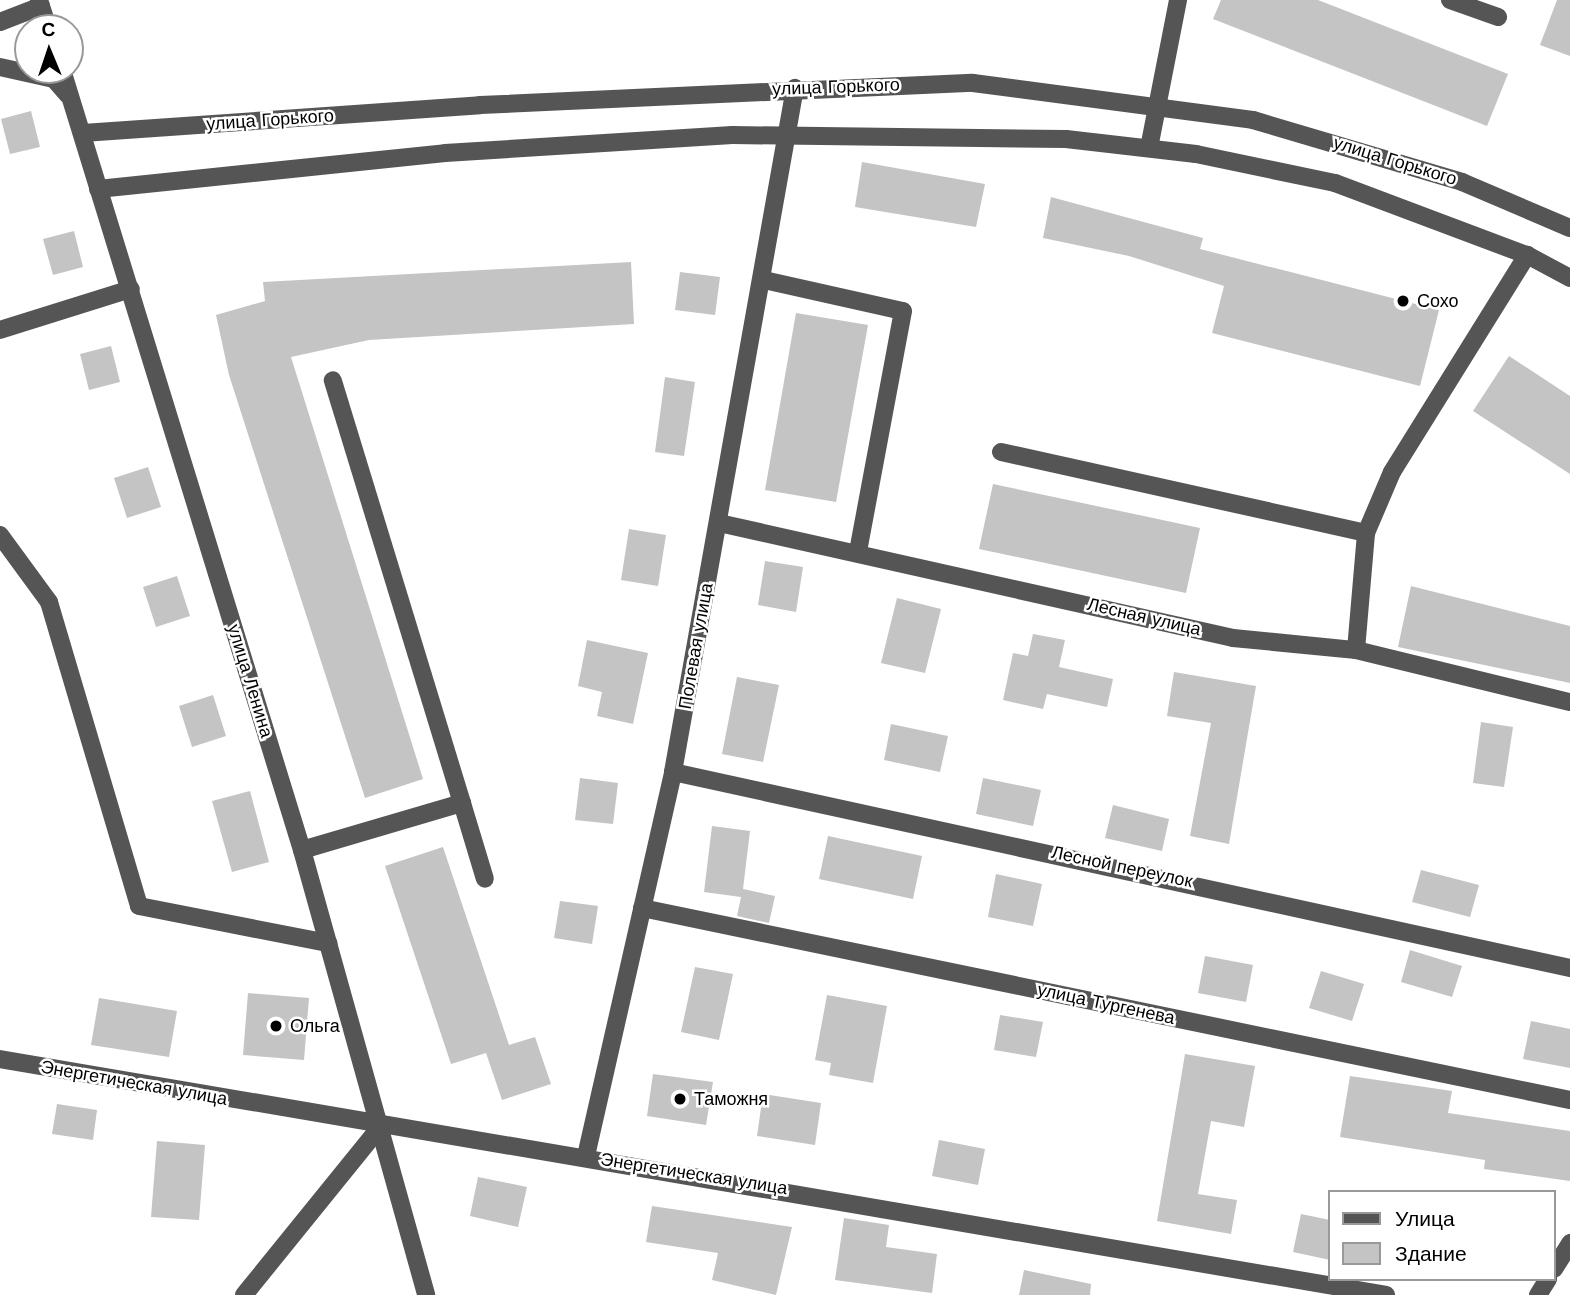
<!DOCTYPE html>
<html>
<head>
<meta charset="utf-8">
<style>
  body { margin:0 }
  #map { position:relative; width:1570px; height:1295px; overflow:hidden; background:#fff; font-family:"Work Sans",sans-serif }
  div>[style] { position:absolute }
  .building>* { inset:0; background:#c4c4c4 }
  .minor>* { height:18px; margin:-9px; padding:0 9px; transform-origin:9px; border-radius:9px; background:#555 }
  .dots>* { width:19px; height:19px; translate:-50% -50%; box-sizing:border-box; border:4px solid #fff; border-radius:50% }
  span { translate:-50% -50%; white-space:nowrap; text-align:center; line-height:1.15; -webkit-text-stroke:5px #fff; paint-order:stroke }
  .street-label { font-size:18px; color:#000 }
  .poi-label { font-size:18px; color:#000 }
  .left { translate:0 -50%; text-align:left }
  .legend { position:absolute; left:1328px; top:1190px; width:228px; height:91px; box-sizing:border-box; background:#fff; border:2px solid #999; margin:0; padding:9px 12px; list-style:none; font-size:21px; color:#000 }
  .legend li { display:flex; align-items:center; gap:14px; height:35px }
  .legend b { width:35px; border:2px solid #999 }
  .north { position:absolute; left:14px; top:14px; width:70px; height:70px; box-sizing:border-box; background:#fff; border:2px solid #999; border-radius:50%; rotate:358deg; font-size:19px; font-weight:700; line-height:28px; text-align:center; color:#000 }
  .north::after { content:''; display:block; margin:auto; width:24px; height:32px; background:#000; clip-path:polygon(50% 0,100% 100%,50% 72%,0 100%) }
</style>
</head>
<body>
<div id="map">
  <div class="building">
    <i style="clip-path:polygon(1221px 0,1318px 0,1508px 74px,1487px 126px,1213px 19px)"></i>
    <i style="clip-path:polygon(1557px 0,1570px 0,1570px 56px,1540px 45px)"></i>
    <i style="clip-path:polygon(31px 111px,40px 147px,10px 154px,1px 119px)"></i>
    <i style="clip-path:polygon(862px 162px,985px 184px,976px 227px,855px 207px)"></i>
    <i style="clip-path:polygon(1051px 197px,1203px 238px,1200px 249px,1439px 310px,1420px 386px,1212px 333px,1224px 286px,1129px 256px,1043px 238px)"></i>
    <i style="clip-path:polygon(74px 231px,83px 267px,53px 275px,43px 239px)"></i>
    <i style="clip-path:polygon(631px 262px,634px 324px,369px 340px,291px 357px,423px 779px,365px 798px,229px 375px,216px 315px,265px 301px,263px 282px)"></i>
    <i style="clip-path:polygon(680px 272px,720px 277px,715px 315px,675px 310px)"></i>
    <i style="clip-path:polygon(796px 313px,868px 325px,836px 502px,765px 490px)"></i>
    <i style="clip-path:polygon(111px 346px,120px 382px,89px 390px,80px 354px)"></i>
    <i style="clip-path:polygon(1509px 356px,1570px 396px,1570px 474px,1473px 411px)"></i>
    <i style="clip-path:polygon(665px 377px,695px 382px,684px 456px,655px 452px)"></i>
    <i style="clip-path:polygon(148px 467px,161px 507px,127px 518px,114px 478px)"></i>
    <i style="clip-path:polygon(993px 484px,1200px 528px,1186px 593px,979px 549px)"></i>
    <i style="clip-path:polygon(629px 529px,666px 535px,658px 586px,621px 580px)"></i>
    <i style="clip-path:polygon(765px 561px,803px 567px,796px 612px,758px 605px)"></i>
    <i style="clip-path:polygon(177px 576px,190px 616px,156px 627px,143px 587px)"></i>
    <i style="clip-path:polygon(1411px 586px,1570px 626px,1570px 683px,1398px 647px)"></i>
    <i style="clip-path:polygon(897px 598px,941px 609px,925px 673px,881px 663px)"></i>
    <i style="clip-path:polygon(1033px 634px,1065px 640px,1059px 667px,1113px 679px,1107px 707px,1047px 694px,1043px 709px,1003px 700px,1013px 653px,1028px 656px)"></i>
    <i style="clip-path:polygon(587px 640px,648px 653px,633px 724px,597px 716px,602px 692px,578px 686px)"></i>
    <i style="clip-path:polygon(1174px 672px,1256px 686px,1229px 844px,1190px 836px,1211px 723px,1167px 716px)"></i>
    <i style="clip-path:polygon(737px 677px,779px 685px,763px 762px,722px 754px)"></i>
    <i style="clip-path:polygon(213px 695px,226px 736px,192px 747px,179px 706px)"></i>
    <i style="clip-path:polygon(1481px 722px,1513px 727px,1504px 787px,1473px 783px)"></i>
    <i style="clip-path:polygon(891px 724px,948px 736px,940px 772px,884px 760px)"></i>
    <i style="clip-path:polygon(580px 778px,618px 783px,613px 824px,575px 820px)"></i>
    <i style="clip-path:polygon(983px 778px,1041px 790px,1033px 826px,976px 814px)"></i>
    <i style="clip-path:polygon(250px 791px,269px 862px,232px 872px,212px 801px)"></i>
    <i style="clip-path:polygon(1113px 805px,1169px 819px,1162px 851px,1105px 838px)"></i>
    <i style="clip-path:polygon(712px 826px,750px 831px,743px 889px,775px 896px,769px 923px,737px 916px,741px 897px,704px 892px)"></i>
    <i style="clip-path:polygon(828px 836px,922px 856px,913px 899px,819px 879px)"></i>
    <i style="clip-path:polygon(443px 847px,509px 1045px,535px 1037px,551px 1084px,502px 1100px,486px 1053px,451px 1064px,385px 866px)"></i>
    <i style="clip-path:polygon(1421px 870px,1479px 885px,1470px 917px,1412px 902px)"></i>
    <i style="clip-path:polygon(996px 874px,1042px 884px,1033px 926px,988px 917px)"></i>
    <i style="clip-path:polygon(560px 901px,598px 906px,592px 944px,554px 938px)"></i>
    <i style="clip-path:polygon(1410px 950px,1462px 966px,1452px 997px,1401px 982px)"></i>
    <i style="clip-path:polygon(1205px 956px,1253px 965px,1246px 1002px,1198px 993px)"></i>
    <i style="clip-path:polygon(695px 967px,733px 974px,719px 1040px,681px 1032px)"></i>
    <i style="clip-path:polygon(1321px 971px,1364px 984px,1352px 1021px,1309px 1008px)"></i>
    <i style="clip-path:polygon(248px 993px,309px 998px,304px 1060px,243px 1055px)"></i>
    <i style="clip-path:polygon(827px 995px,887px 1006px,873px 1083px,829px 1075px,831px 1063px,815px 1060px)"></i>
    <i style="clip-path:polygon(99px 998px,177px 1011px,169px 1057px,91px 1045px)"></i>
    <i style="clip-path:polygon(1000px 1015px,1043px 1022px,1036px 1057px,994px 1050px)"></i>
    <i style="clip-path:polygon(1531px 1021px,1570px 1029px,1570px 1068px,1523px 1059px)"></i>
    <i style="clip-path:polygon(1185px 1054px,1255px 1066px,1244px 1127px,1211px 1121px,1198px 1194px,1237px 1200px,1231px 1234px,1157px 1221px)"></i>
    <i style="clip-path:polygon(653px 1074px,713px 1082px,706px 1125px,647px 1116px)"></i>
    <i style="clip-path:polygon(1350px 1076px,1452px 1091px,1448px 1113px,1570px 1131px,1570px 1181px,1484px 1169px,1485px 1160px,1340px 1137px)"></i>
    <i style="clip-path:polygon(763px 1094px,821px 1103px,815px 1145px,757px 1136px)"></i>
    <i style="clip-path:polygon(57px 1104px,97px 1110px,93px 1140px,52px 1134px)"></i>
    <i style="clip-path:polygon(939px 1140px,985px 1149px,978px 1185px,932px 1176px)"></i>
    <i style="clip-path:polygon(157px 1141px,205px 1145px,199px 1220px,151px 1217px)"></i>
    <i style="clip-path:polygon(478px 1177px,527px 1187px,518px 1227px,470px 1216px)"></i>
    <i style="clip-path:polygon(652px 1206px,792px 1227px,776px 1295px,712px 1280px,718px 1253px,646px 1242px)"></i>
    <i style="clip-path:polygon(1301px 1214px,1330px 1220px,1330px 1260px,1293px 1252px)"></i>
    <i style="clip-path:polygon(844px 1218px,889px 1225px,886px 1247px,937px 1254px,932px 1293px,835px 1280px)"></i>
    <i style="clip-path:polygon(1024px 1270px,1091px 1284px,1090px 1295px,1019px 1295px)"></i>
  </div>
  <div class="minor">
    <i style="left:39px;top:0;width:29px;rotate:72deg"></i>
    <i style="left:1450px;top:0;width:51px;rotate:19.5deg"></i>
    <i style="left:0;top:22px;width:44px;rotate:-21.3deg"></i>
    <i style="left:0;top:67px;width:55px;rotate:12.5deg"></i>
    <i style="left:54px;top:79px;width:21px;rotate:49deg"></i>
    <i style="left:62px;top:70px;width:816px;rotate:72.9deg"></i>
    <i style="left:302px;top:850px;width:462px;rotate:74.4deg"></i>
    <i style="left:83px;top:133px;width:398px;rotate:-4deg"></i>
    <i style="left:480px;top:105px;width:493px;rotate:-2.6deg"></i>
    <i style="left:973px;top:83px;width:282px;rotate:7.5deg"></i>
    <i style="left:1253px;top:120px;width:218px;rotate:16.5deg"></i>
    <i style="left:1462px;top:182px;width:117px;rotate:23.1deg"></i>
    <i style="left:1149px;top:148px;width:151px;rotate:-78.9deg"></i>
    <i style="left:98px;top:189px;width:349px;rotate:-5.9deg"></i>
    <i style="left:445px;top:153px;width:288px;rotate:-3.6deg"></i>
    <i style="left:732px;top:135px;width:334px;rotate:0.7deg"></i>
    <i style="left:1066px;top:139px;width:131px;rotate:6.6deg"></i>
    <i style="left:1196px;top:154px;width:142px;rotate:11.8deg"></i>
    <i style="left:1335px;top:183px;width:205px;rotate:20.6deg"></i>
    <i style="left:1527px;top:255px;width:49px;rotate:28.1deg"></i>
    <i style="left:764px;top:280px;width:142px;rotate:12.6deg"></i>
    <i style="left:903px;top:311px;width:244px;rotate:100.6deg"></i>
    <i style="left:0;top:330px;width:137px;rotate:-17.4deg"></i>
    <i style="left:1001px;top:452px;width:374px;rotate:12.5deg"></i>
    <i style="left:719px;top:523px;width:527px;rotate:12.61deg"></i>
    <i style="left:1233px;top:638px;width:124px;rotate:5.6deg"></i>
    <i style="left:1356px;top:650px;width:220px;rotate:13.7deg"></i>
    <i style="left:0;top:535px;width:83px;rotate:53.8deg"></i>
    <i style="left:49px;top:602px;width:317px;rotate:73.5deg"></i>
    <i style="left:139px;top:906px;width:193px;rotate:11.1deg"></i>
    <i style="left:1356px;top:650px;width:117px;rotate:-85.1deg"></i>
    <i style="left:1366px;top:533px;width:66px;rotate:-66.9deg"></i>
    <i style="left:1392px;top:472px;width:256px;rotate:-58.1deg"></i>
    <i style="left:673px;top:772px;width:918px;rotate:12.33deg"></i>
    <i style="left:462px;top:803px;width:79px;rotate:73.2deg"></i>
    <i style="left:302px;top:850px;width:167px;rotate:-16.4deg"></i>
    <i style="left:462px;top:803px;width:442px;rotate:-107deg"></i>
    <i style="left:642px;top:908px;width:948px;rotate:11.69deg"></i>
    <i style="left:0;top:1059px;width:1406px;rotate:9.66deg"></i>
    <i style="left:586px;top:1156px;width:394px;rotate:-77.2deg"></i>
    <i style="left:673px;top:772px;width:695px;rotate:-79.89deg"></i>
    <i style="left:1554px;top:1269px;width:31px;rotate:-58deg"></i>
    <i style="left:244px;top:1295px;width:215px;rotate:-51deg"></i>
    <i style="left:1538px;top:1295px;width:19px;rotate:-58deg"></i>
  </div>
  <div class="dots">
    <i style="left:1403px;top:301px;background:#000"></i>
    <i style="left:276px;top:1026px;background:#000"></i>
    <i style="left:680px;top:1099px;background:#000"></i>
  </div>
  <div class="street-label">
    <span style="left:836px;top:87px;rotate:-2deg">улица Горького</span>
    <span style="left:270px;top:120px;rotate:-4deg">улица Горького</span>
    <span style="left:1395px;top:161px;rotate:17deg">улица Горького</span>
    <span style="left:1144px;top:617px;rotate:13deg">Лесная улица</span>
    <span style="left:696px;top:646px;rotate:-80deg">Полевая улица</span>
    <span style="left:250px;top:681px;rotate:73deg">улица Ленина</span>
    <span style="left:1122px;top:867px;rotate:12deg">Лесной переулок</span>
    <span style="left:1106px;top:1004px;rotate:12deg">улица Тургенева</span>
    <span style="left:134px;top:1083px;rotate:10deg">Энергетическая улица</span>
    <span style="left:694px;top:1174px;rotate:9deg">Энергетическая улица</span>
  </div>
  <div class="poi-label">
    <span class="left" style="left:1417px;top:301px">Сохо</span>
    <span class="left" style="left:290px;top:1026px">Ольга</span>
    <span class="left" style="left:694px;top:1099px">Таможня</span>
  </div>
  <ul class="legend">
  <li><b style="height:9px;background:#555"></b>Улица</li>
  <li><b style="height:19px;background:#c4c4c4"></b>Здание</li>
  </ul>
  <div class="north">С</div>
</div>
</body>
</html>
